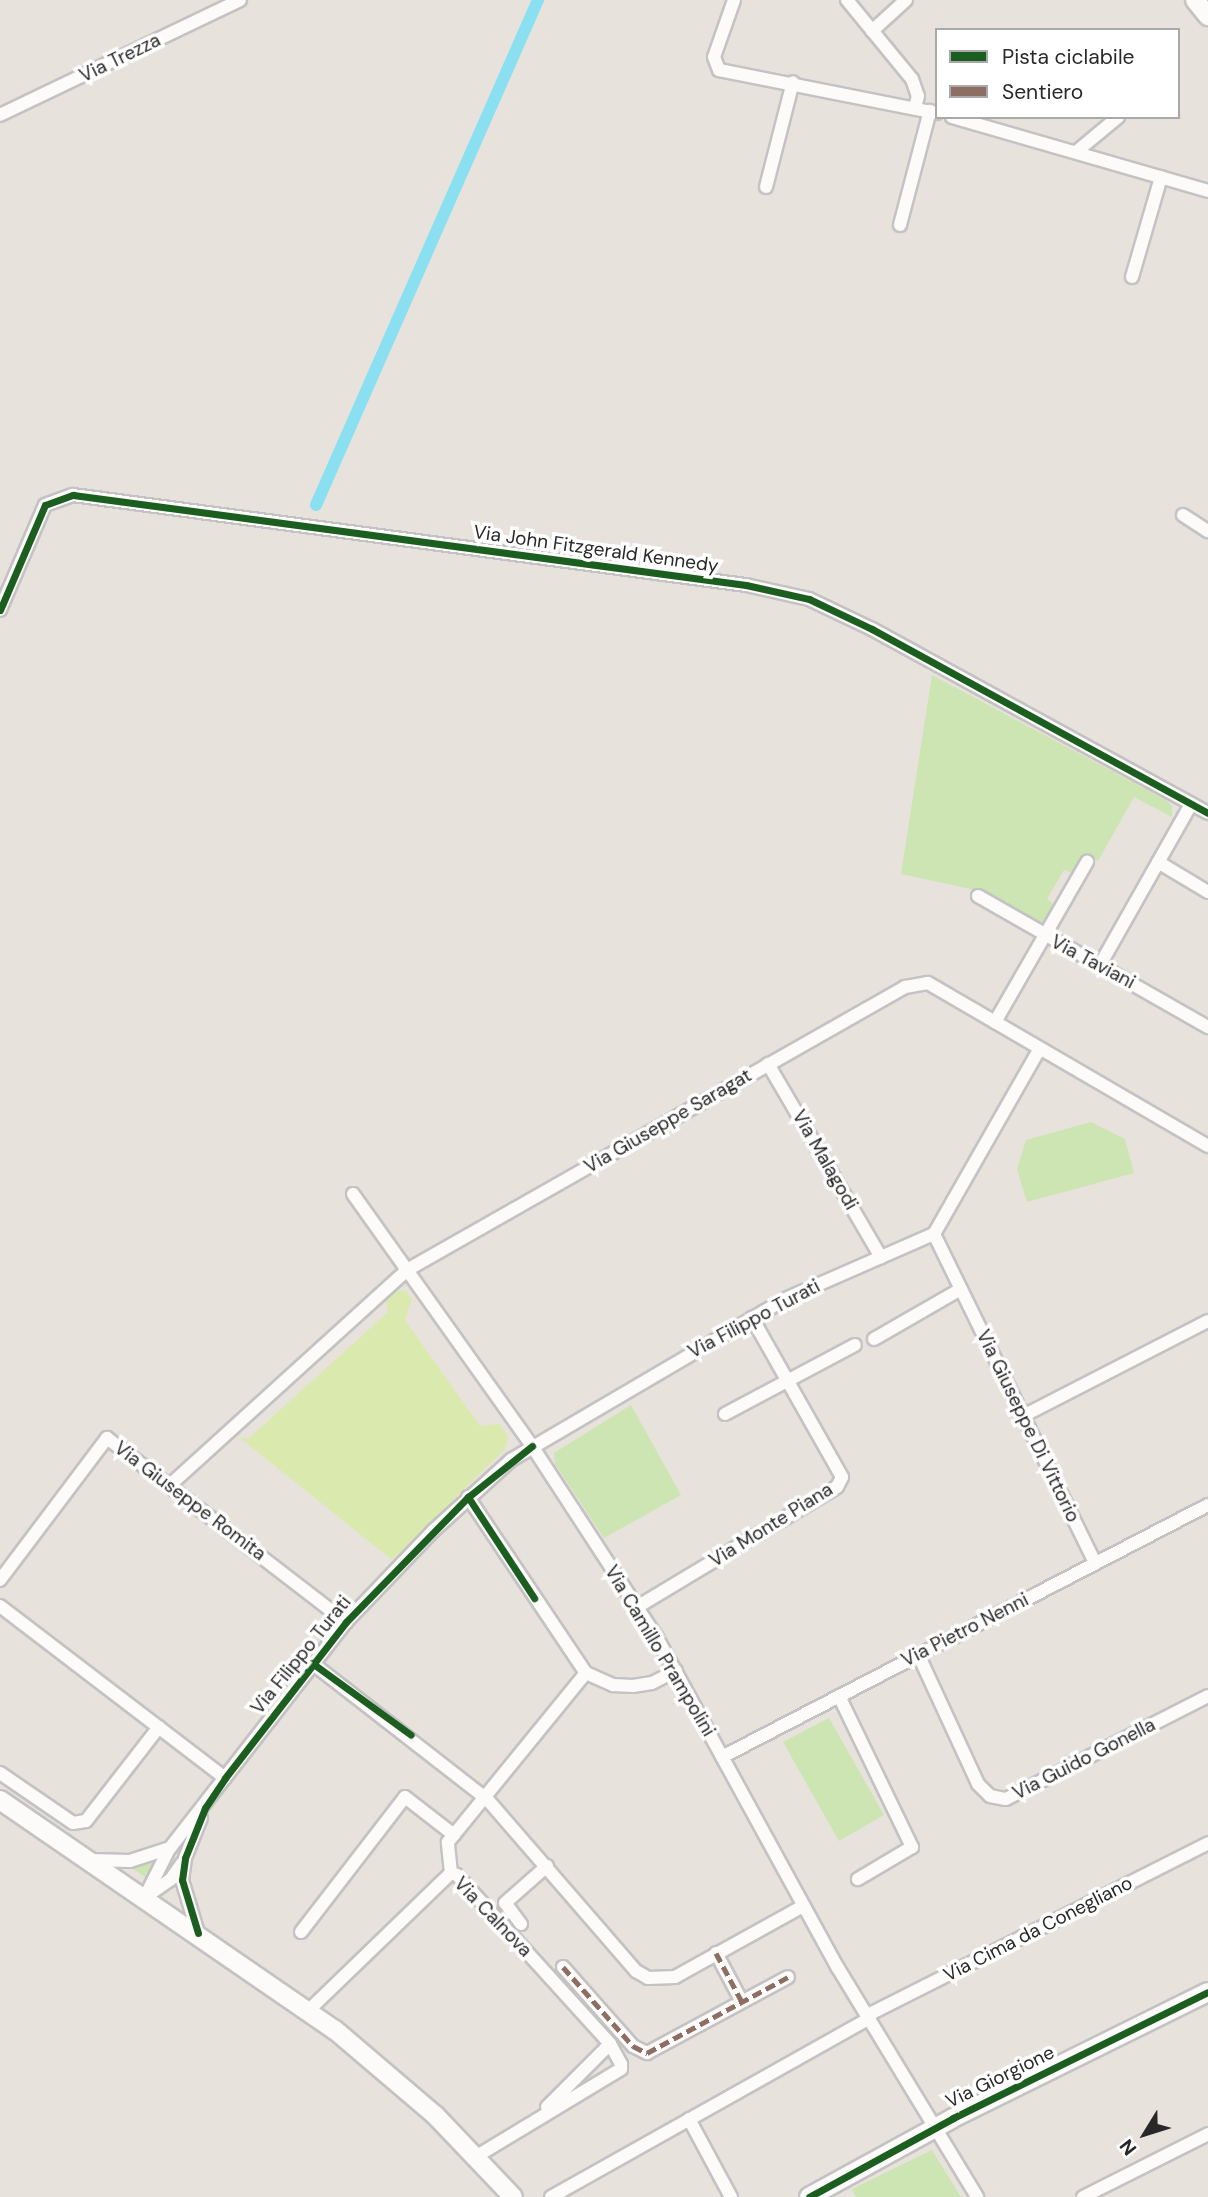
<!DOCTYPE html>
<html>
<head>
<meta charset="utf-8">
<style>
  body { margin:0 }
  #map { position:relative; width:1208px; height:2197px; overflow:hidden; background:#e8e2dc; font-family:"DM Sans",sans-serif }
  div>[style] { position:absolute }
  .green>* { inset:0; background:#cce5b2 }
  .pitch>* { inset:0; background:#daeaae }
  .canal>* { height:12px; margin:-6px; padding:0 6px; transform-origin:6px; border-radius:6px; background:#8ae0f0 }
  .roads { filter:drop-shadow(2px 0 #c4c2c3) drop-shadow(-2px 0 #c4c2c3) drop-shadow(0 2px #c4c2c3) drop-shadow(0 -2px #c4c2c3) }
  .minor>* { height:12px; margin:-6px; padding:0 6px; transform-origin:6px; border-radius:6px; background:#fcfbfa }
  .secondary>* { height:18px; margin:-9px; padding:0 9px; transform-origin:9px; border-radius:9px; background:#fcfbfa }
  .quiet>* { height:5px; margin-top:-2.5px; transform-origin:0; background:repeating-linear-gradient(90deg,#8d6e63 0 10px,transparent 0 15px) }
  .cycleway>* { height:7px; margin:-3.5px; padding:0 3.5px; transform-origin:3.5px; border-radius:3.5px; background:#1b5e20 }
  span { translate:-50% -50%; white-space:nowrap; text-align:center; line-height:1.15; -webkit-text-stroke:7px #fff; paint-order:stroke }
  .street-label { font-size:19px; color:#282828 }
  .legend { position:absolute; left:935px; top:28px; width:245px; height:91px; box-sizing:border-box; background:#fff; border:2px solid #a9a9a9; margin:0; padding:9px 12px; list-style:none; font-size:21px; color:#282828 }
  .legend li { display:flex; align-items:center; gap:14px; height:35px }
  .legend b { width:35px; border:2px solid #a9a9a9 }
  .north { position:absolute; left:1110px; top:2099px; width:70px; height:70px; -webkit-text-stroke:5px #fff; paint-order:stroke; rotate:232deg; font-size:19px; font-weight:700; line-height:28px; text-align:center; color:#282828 }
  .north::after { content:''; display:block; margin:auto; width:24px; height:32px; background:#282828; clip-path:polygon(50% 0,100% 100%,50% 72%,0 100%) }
</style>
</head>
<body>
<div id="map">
  <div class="green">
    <i style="clip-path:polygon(932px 675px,1166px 800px,1172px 806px,1172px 817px,1134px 797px,1098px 861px,1087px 855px,1077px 874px,1064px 870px,1047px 899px,1056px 906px,1045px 928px,980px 891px,901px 874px)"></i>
    <i style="clip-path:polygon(1091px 1122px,1125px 1139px,1134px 1173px,1027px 1202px,1017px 1169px,1026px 1140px)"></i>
    <i style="clip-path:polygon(631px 1405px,681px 1495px,604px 1538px,555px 1464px,554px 1453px)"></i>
    <i style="clip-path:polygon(829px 1718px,884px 1815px,839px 1841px,783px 1742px)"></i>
    <i style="clip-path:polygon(156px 1861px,148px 1879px,129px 1866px,148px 1864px)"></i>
    <i style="clip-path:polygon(932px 2150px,961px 2197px,856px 2197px,852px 2189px)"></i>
  </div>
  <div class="pitch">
    <i style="clip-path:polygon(394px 1290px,406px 1291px,412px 1299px,405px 1320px,480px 1426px,500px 1424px,508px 1436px,505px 1449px,392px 1560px,239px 1437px,248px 1439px,388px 1312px,386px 1299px)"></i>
  </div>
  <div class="canal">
    <i style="left:316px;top:505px;width:552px;rotate:-66.27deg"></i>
  </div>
  <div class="roads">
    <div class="minor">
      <i style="left:734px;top:0;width:60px;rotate:109.3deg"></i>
      <i style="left:714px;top:57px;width:14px;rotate:69deg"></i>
      <i style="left:719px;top:70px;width:222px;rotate:11.2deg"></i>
      <i style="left:847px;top:0;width:102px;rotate:50.6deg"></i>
      <i style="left:912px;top:79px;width:18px;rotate:71deg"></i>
      <i style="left:918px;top:96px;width:11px;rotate:105deg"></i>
      <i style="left:872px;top:31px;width:46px;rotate:-42.4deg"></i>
      <i style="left:0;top:115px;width:266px;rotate:-25.6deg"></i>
      <i style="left:952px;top:117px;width:266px;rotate:16.1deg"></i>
      <i style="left:1076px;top:152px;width:55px;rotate:-39.8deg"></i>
      <i style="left:766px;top:187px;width:108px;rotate:-75.6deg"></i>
      <i style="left:900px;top:225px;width:118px;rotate:-75.3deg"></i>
      <i style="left:1132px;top:277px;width:104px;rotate:-73.8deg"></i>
      <i style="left:1183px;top:515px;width:30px;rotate:33deg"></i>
      <i style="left:0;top:610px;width:114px;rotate:-66.8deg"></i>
      <i style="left:45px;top:505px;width:30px;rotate:-20deg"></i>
      <i style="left:73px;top:495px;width:679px;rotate:7.62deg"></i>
      <i style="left:746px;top:585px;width:65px;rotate:12.5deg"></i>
      <i style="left:809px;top:599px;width:70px;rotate:25.5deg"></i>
      <i style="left:872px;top:629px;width:383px;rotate:28.7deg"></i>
      <i style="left:1158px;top:862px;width:58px;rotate:31deg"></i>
      <i style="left:978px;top:896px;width:265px;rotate:29.7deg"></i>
      <i style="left:1100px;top:965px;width:185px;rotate:-60.5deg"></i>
      <i style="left:995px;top:1022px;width:185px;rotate:-60.1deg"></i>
      <i style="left:768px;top:1064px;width:224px;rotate:59.7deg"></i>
      <i style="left:353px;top:1194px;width:309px;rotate:54.6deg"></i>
      <i style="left:532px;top:1446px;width:227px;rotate:56.9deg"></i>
      <i style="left:656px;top:1636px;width:379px;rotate:61.3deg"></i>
      <i style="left:838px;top:1968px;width:268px;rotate:58.7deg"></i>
      <i style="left:934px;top:1234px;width:366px;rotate:63.9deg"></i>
      <i style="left:874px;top:1339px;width:100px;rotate:-29.9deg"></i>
      <i style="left:725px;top:1414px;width:147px;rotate:-28deg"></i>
      <i style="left:1021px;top:1417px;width:210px;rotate:-27.2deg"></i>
      <i style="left:170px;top:1485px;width:320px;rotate:-42.2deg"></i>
      <i style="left:407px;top:1270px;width:573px;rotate:-29.61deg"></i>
      <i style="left:905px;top:987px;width:23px;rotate:-10deg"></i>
      <i style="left:928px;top:983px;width:324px;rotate:30.2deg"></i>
      <i style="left:468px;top:1497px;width:212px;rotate:56.2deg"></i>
      <i style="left:586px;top:1673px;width:30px;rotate:24deg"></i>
      <i style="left:613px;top:1685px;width:20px;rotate:3deg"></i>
      <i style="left:633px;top:1686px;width:19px;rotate:-9deg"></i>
      <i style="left:652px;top:1683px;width:27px;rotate:-27deg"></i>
      <i style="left:0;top:1580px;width:178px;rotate:-53deg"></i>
      <i style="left:107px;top:1438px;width:302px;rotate:37.6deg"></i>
      <i style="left:0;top:1606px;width:283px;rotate:37.4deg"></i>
      <i style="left:637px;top:1607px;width:233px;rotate:-31deg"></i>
      <i style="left:837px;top:1487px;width:11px;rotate:-63deg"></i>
      <i style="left:842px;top:1477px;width:183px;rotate:-119.5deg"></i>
      <i style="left:918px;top:1654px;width:143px;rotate:65.2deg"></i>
      <i style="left:978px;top:1784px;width:17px;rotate:45deg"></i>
      <i style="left:990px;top:1796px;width:16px;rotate:11deg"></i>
      <i style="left:1006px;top:1799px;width:227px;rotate:-27deg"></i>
      <i style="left:312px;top:1663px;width:222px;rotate:37.9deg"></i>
      <i style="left:487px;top:1799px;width:228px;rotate:49.1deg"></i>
      <i style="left:636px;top:1971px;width:14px;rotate:30deg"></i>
      <i style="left:648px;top:1978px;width:27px;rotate:-2deg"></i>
      <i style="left:675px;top:1977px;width:146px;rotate:-29deg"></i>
      <i style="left:839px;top:1696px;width:168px;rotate:64.2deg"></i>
      <i style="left:912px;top:1847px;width:63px;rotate:149.3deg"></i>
      <i style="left:722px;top:1757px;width:547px;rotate:-27.41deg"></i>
      <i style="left:0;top:1773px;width:88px;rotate:34.4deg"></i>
      <i style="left:73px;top:1823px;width:13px;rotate:-9deg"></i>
      <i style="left:86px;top:1821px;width:119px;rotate:-52.2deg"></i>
      <i style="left:89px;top:1860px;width:41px;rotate:1.4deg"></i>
      <i style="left:130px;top:1861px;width:42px;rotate:-18deg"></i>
      <i style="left:170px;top:1848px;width:286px;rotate:-52.1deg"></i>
      <i style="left:346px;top:1622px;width:126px;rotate:-46.3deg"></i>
      <i style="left:433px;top:1531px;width:105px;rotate:-42.3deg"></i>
      <i style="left:511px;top:1460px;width:318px;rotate:-30.4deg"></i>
      <i style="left:785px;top:1299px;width:163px;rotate:-23.6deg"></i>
      <i style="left:934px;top:1234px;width:212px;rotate:-60.3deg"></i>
      <i style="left:451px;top:1873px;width:31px;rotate:-96deg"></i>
      <i style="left:448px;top:1842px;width:218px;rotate:-50.8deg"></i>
      <i style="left:145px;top:1897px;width:51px;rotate:-63.4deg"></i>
      <i style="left:144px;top:1898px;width:33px;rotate:-35deg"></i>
      <i style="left:171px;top:1879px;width:19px;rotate:-55deg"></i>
      <i style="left:521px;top:1924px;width:26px;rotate:-127deg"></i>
      <i style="left:505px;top:1903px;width:56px;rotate:-41.4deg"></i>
      <i style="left:301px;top:1932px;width:170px;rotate:-52.4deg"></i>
      <i style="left:405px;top:1797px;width:62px;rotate:37.8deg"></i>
      <i style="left:198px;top:1933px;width:55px;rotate:-106.8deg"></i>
      <i style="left:182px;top:1880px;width:22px;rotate:-82deg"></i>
      <i style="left:185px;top:1858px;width:43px;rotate:-68.2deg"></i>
      <i style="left:716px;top:1953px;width:55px;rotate:62deg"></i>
      <i style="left:563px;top:1967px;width:106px;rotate:48.5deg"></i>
      <i style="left:633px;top:2046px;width:16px;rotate:27deg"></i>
      <i style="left:647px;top:2053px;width:160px;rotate:-28.3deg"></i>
      <i style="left:309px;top:2010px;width:197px;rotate:-44deg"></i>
      <i style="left:451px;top:1873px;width:6px;rotate:18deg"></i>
      <i style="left:457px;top:1875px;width:228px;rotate:47.8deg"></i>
      <i style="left:610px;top:2044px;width:23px;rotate:61deg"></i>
      <i style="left:621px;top:2064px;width:5px;rotate:90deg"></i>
      <i style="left:621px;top:2069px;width:168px;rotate:148.9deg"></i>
      <i style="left:868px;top:2015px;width:381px;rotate:-26.8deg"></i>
      <i style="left:547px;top:2107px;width:89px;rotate:-45deg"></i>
      <i style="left:689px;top:2119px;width:89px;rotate:61.7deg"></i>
      <i style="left:551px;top:2197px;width:366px;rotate:-29.3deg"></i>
      <i style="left:1083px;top:2197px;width:140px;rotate:-26.7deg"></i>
    </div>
    <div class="secondary">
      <i style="left:1195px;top:0;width:21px;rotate:51deg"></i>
      <i style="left:0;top:1800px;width:406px;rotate:34.5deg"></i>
      <i style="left:335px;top:2030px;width:131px;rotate:40.4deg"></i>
      <i style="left:435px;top:2115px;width:113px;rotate:46.4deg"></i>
      <i style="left:809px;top:2197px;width:164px;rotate:-28.7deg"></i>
      <i style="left:953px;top:2118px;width:284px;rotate:-26.3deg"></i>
    </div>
  </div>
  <div class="quiet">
    <i style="left:716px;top:1953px;width:55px;rotate:62deg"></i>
    <i style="left:563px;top:1967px;width:106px;rotate:48.5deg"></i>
    <i style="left:633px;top:2046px;width:16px;rotate:27deg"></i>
    <i style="left:647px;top:2053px;width:160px;rotate:-28.3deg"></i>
  </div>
  <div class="cycleway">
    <i style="left:0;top:610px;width:114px;rotate:-66.8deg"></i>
    <i style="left:45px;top:505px;width:30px;rotate:-20deg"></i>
    <i style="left:73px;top:495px;width:679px;rotate:7.62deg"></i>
    <i style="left:746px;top:585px;width:65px;rotate:12.5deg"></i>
    <i style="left:809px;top:599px;width:70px;rotate:25.5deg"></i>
    <i style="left:872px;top:629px;width:383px;rotate:28.7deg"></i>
    <i style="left:468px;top:1497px;width:121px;rotate:56.8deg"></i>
    <i style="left:312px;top:1663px;width:122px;rotate:36deg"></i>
    <i style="left:198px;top:1933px;width:55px;rotate:-106.8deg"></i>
    <i style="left:182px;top:1880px;width:22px;rotate:-82deg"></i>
    <i style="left:185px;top:1858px;width:54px;rotate:-68.2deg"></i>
    <i style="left:205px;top:1808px;width:36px;rotate:-56deg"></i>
    <i style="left:225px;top:1778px;width:197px;rotate:-52.2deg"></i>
    <i style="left:346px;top:1622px;width:175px;rotate:-45.7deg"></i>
    <i style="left:468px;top:1497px;width:82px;rotate:-38.6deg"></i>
    <i style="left:809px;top:2197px;width:164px;rotate:-28.7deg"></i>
    <i style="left:953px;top:2118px;width:284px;rotate:-26.3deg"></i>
  </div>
  <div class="street-label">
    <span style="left:120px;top:58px;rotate:-26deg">Via Trezza</span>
    <span style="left:596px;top:549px;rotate:8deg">Via John Fitzgerald Kennedy</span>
    <span style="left:1093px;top:962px;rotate:28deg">Via Taviani</span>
    <span style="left:668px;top:1121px;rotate:-30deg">Via Giuseppe Saragat</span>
    <span style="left:825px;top:1160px;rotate:60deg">Via Malagodi</span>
    <span style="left:754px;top:1319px;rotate:-28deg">Via Filippo Turati</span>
    <span style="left:1028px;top:1426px;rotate:64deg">Via Giuseppe Di Vittorio</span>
    <span style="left:190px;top:1501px;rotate:37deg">Via Giuseppe Romita</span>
    <span style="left:771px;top:1525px;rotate:-32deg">Via Monte Piana</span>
    <span style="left:965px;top:1630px;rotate:-27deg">Via Pietro Nenni</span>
    <span style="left:660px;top:1651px;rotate:59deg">Via Camillo Prampolini</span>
    <span style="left:301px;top:1655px;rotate:-51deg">Via Filippo Turati</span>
    <span style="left:1084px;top:1759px;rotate:-27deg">Via Guido Gonella</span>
    <span style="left:493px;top:1917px;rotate:46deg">Via Calnova</span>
    <span style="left:1038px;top:1929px;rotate:-27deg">Via Cima da Conegliano</span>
    <span style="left:1000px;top:2077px;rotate:-26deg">Via Giorgione</span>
  </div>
  <ul class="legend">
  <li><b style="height:9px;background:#1b5e20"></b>Pista ciclabile</li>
  <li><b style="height:9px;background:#8d6e63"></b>Sentiero</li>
  </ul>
  <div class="north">N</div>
</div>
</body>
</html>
